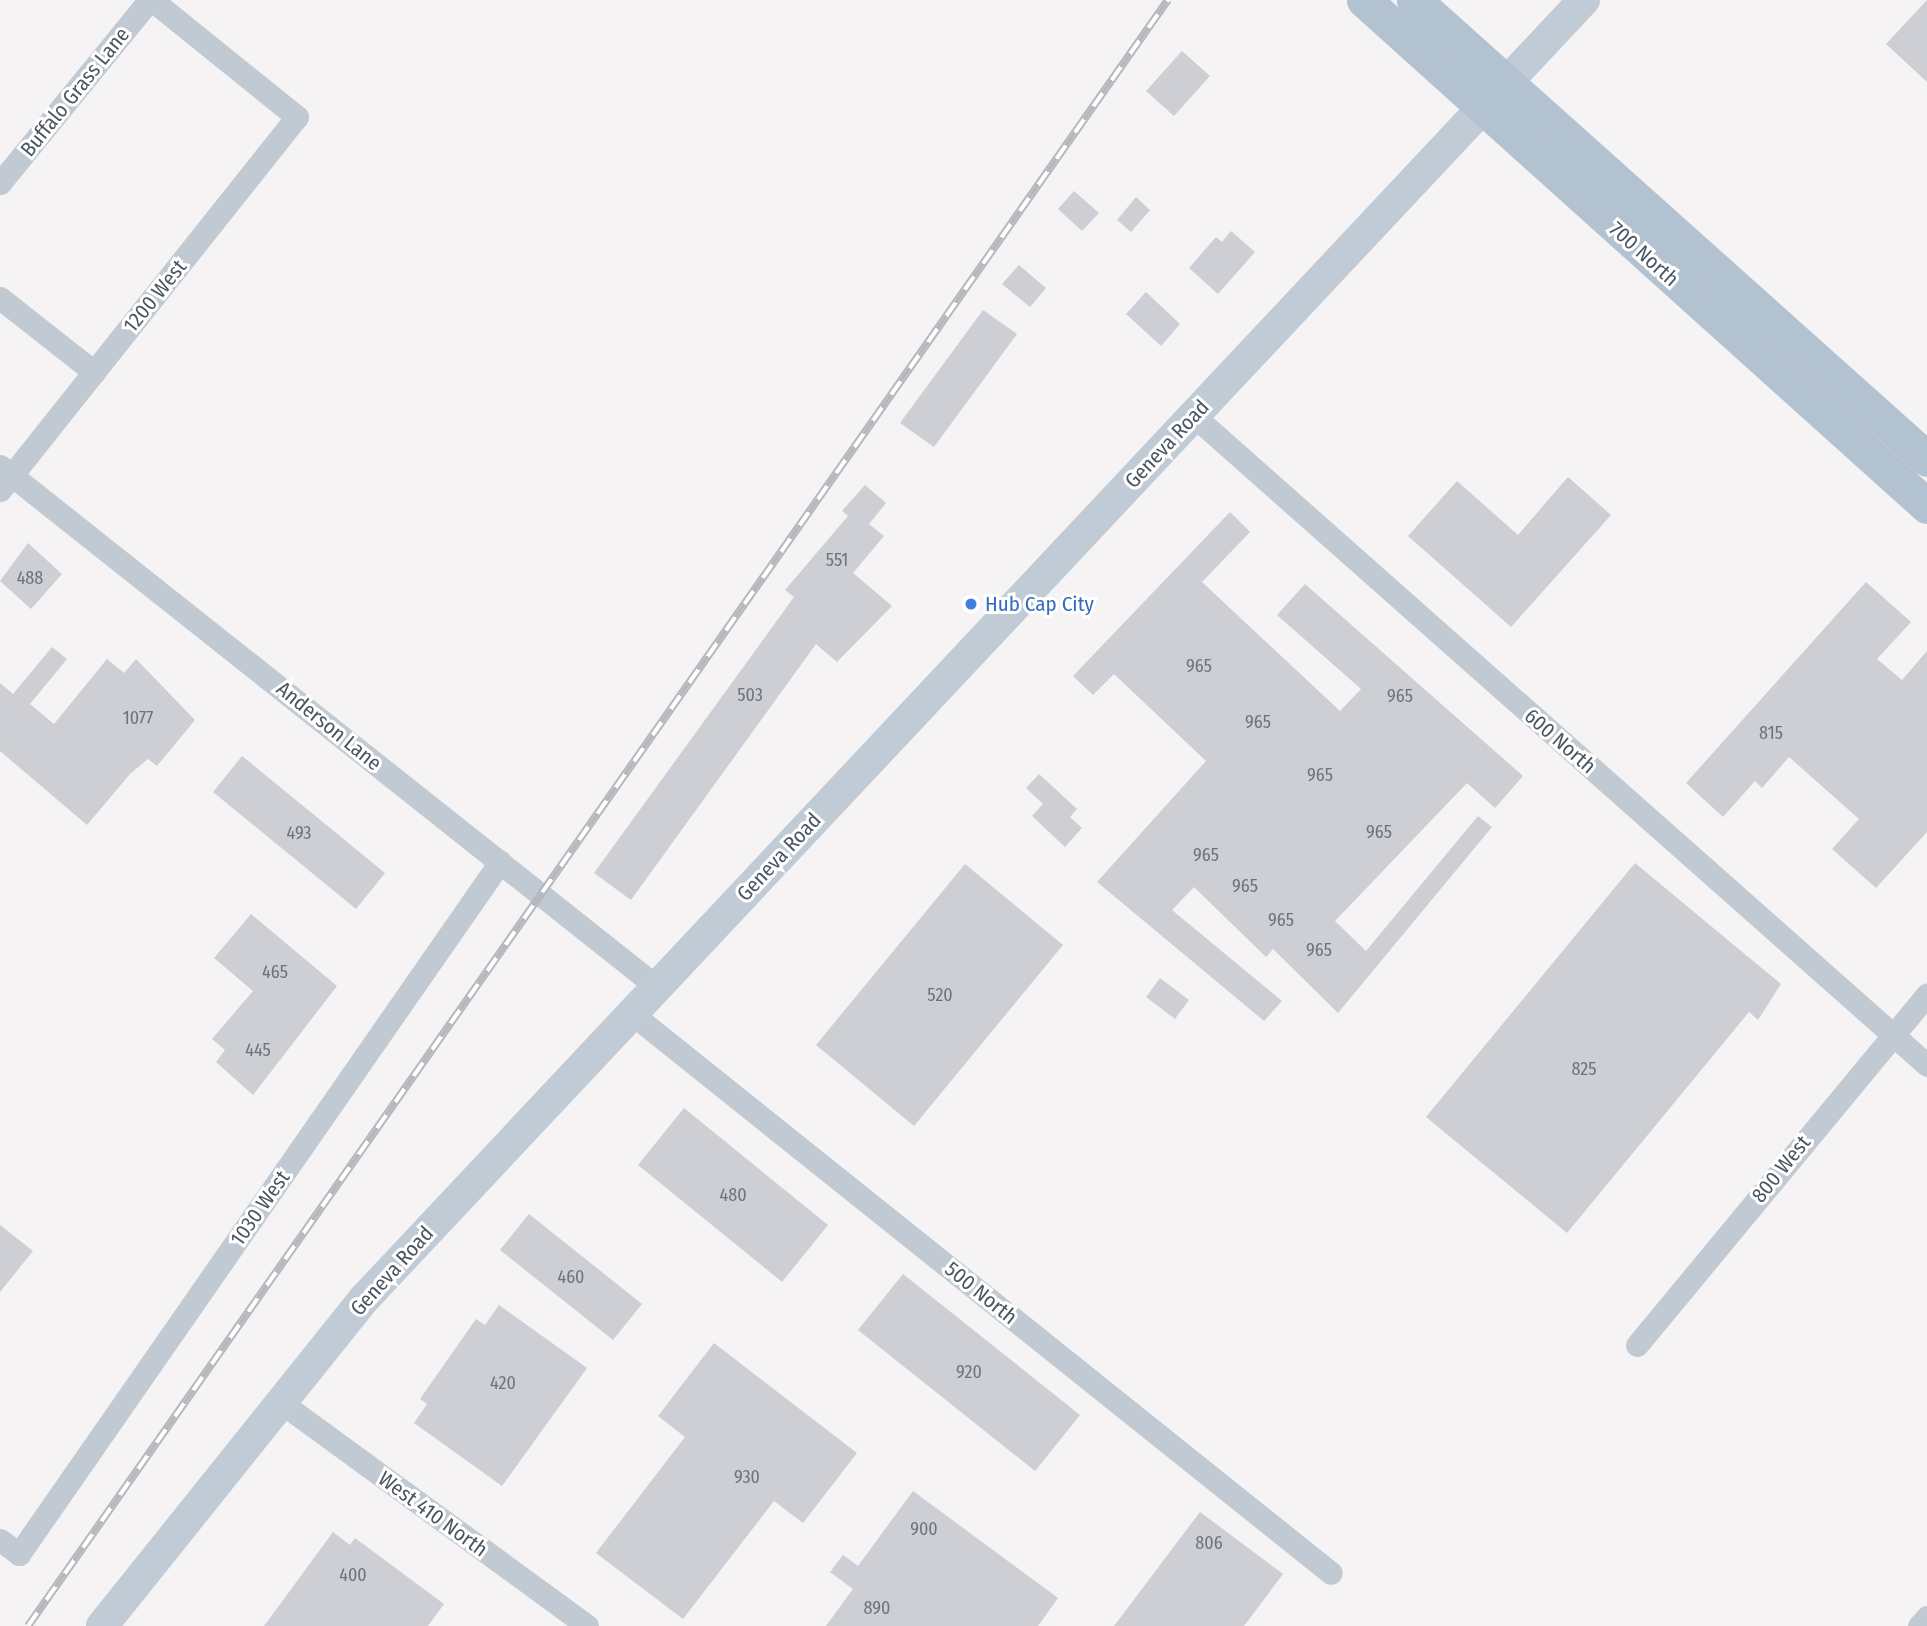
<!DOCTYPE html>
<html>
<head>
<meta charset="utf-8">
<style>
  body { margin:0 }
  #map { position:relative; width:1927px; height:1626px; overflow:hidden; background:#f5f3f3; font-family:"Fira Sans Condensed",sans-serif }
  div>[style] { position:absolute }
  .building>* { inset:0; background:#cdcfd5 }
  .minor>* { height:23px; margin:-11.5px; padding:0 11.5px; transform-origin:11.5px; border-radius:11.5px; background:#c1cad2 }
  .secondary>* { height:32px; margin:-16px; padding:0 16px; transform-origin:16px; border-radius:16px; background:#c1cbd6 }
  .primary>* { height:35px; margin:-17.5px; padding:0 17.5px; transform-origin:17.5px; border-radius:17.5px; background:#b3c2d1 }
  .rail>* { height:8px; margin-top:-4px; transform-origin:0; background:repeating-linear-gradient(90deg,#fff 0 16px,#b5b8bd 0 32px); box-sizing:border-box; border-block:2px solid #b5b8bd }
  .dots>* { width:19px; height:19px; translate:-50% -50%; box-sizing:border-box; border:4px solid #fff; border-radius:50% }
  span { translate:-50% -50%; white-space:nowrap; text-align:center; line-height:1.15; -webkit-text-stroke:6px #fff; paint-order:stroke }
  .number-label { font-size:18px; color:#6b747e }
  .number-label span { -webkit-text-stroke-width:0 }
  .street-label { font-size:21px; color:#4a5661 }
  .shop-label { font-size:21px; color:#366cbe }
  .left { translate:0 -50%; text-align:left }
</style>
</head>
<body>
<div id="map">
  <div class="building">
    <i style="clip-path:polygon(1927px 0,1927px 82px,1886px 44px)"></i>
    <i style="clip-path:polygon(1182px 51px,1210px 76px,1174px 116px,1146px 91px)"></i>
    <i style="clip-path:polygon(1074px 191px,1099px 213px,1082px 231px,1058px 209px)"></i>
    <i style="clip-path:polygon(1136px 197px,1150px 210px,1131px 232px,1117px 220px)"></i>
    <i style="clip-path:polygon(1231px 231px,1255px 252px,1218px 294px,1189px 268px,1216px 237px,1222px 242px)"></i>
    <i style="clip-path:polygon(1019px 265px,1046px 288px,1030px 307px,1002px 284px)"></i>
    <i style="clip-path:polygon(1146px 292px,1180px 324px,1161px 346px,1126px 314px)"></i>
    <i style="clip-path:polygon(983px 310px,1017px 334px,934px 447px,900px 423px)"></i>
    <i style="clip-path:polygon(1568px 477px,1611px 515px,1511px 627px,1408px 536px,1457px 481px,1518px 535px)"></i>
    <i style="clip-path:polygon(865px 485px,886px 503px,869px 524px,884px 536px,853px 573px,892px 606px,837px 662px,816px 644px,631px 900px,594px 873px,794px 597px,785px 590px,848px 516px,842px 511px)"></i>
    <i style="clip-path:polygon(1230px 512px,1250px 532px,1202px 582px,1340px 711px,1361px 689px,1277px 615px,1305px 584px,1523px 776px,1495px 808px,1467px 783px,1335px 921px,1366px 951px,1478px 816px,1492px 827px,1338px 1013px,1273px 949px,1266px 957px,1194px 887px,1172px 910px,1282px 1001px,1264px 1021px,1097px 882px,1206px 761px,1114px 674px,1093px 695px,1073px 676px)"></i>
    <i style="clip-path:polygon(28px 543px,62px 574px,31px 609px,0 581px)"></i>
    <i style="clip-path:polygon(1866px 582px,1911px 622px,1877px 659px,1902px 680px,1927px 651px,1927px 832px,1876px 888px,1832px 849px,1859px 819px,1789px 757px,1762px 788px,1755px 781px,1723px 817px,1686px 783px)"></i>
    <i style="clip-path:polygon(52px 647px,67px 659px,30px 704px,54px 724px,107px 659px,124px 673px,136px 659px,195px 720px,157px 766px,148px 759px,130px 774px,87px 825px,0 751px,0 683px,13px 694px)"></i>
    <i style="clip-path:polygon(242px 756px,385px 873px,356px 909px,213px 792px)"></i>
    <i style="clip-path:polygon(1039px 774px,1077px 809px,1070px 817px,1082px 828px,1065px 847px,1032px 816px,1043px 804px,1026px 788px)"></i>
    <i style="clip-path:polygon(1635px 863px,1781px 984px,1758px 1020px,1749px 1012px,1567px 1233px,1426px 1117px)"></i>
    <i style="clip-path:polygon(965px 864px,1063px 945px,914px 1126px,816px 1045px)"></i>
    <i style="clip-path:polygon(251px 914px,337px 986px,253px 1095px,216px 1062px,225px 1050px,212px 1039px,253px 991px,214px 958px)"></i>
    <i style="clip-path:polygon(1160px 978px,1189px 1000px,1175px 1019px,1146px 997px)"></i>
    <i style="clip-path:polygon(684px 1108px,828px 1225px,782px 1282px,638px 1165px)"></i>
    <i style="clip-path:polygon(529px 1214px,642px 1304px,613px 1340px,500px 1250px)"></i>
    <i style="clip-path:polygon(0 1225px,33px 1251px,0 1292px)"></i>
    <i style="clip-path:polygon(903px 1274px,1080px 1415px,1035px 1471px,858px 1330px)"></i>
    <i style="clip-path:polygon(499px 1305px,587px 1368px,502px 1486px,414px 1423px,427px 1404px,420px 1399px,476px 1319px,485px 1325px)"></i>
    <i style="clip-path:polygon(714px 1343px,857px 1453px,803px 1523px,774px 1501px,683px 1619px,596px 1553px,685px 1437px,658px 1416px)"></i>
    <i style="clip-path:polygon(913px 1491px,1058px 1598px,1038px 1626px,826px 1626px,853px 1589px,830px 1572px,843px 1555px,858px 1566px)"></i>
    <i style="clip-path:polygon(1200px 1512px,1283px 1574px,1244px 1626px,1114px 1626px)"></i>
    <i style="clip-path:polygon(333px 1532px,350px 1545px,355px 1538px,444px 1604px,428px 1626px,264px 1626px)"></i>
  </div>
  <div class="minor">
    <i style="left:0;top:183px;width:236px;rotate:-50.8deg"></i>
    <i style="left:0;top:298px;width:120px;rotate:38.2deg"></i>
    <i style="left:1194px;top:416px;width:979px;rotate:41.52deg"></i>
    <i style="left:0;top:466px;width:839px;rotate:38.41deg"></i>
    <i style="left:0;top:490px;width:477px;rotate:-51.5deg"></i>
    <i style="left:297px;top:117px;width:186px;rotate:-141.1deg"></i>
    <i style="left:631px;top:1013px;width:896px;rotate:38.66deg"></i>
    <i style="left:1637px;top:1345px;width:455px;rotate:-50.4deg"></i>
    <i style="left:279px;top:1401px;width:381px;rotate:36.1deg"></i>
    <i style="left:0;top:1540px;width:24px;rotate:36deg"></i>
    <i style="left:19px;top:1554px;width:843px;rotate:-55.2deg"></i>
    <i style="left:1919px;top:1626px;width:12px;rotate:-48deg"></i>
  </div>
  <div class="secondary">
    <i style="left:102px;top:1626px;width:420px;rotate:-51.3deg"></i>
    <i style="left:365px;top:1298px;width:1781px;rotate:-46.8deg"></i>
  </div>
  <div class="primary">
    <i style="left:1364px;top:0;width:757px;rotate:41.95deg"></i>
    <i style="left:1414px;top:0;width:688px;rotate:41.82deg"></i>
  </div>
  <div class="rail">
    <i style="left:28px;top:1626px;width:1986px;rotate:-54.97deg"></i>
  </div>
  <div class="dots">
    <i style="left:971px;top:604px;background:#3f7fe0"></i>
  </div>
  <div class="number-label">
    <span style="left:837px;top:560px">551</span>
    <span style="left:30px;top:578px">488</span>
    <span style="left:1199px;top:666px">965</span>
    <span style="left:750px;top:695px">503</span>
    <span style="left:1400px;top:696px">965</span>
    <span style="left:138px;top:718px">1077</span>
    <span style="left:1258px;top:722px">965</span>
    <span style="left:1771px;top:733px">815</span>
    <span style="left:1320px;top:775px">965</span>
    <span style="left:1379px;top:832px">965</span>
    <span style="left:299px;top:833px">493</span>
    <span style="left:1206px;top:855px">965</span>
    <span style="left:1245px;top:886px">965</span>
    <span style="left:1281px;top:920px">965</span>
    <span style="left:1319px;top:950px">965</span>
    <span style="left:275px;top:972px">465</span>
    <span style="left:940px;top:995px">520</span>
    <span style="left:258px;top:1050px">445</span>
    <span style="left:1584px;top:1069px">825</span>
    <span style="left:733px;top:1195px">480</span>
    <span style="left:571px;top:1277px">460</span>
    <span style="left:969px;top:1372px">920</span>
    <span style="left:503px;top:1383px">420</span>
    <span style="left:747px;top:1477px">930</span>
    <span style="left:924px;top:1529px">900</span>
    <span style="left:1209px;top:1543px">806</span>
    <span style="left:353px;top:1575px">400</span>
    <span style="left:877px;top:1608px">890</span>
  </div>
  <div class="street-label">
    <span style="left:75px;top:92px;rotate:-51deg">Buffalo Grass Lane</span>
    <span style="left:1644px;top:254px;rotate:42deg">700 North</span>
    <span style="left:155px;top:296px;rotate:-51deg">1200 West</span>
    <span style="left:1167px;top:444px;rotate:-47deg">Geneva Road</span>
    <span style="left:329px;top:726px;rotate:39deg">Anderson Lane</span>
    <span style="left:1560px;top:741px;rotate:41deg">600 North</span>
    <span style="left:779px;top:857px;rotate:-47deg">Geneva Road</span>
    <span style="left:1781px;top:1169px;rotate:-51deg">800 West</span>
    <span style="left:260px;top:1208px;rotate:-55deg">1030 West</span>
    <span style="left:392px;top:1271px;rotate:-48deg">Geneva Road</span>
    <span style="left:981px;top:1293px;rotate:39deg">500 North</span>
    <span style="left:433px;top:1514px;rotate:36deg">West 410 North</span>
  </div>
  <div class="shop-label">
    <span class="left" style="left:985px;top:604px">Hub Cap City</span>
  </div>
</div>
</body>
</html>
